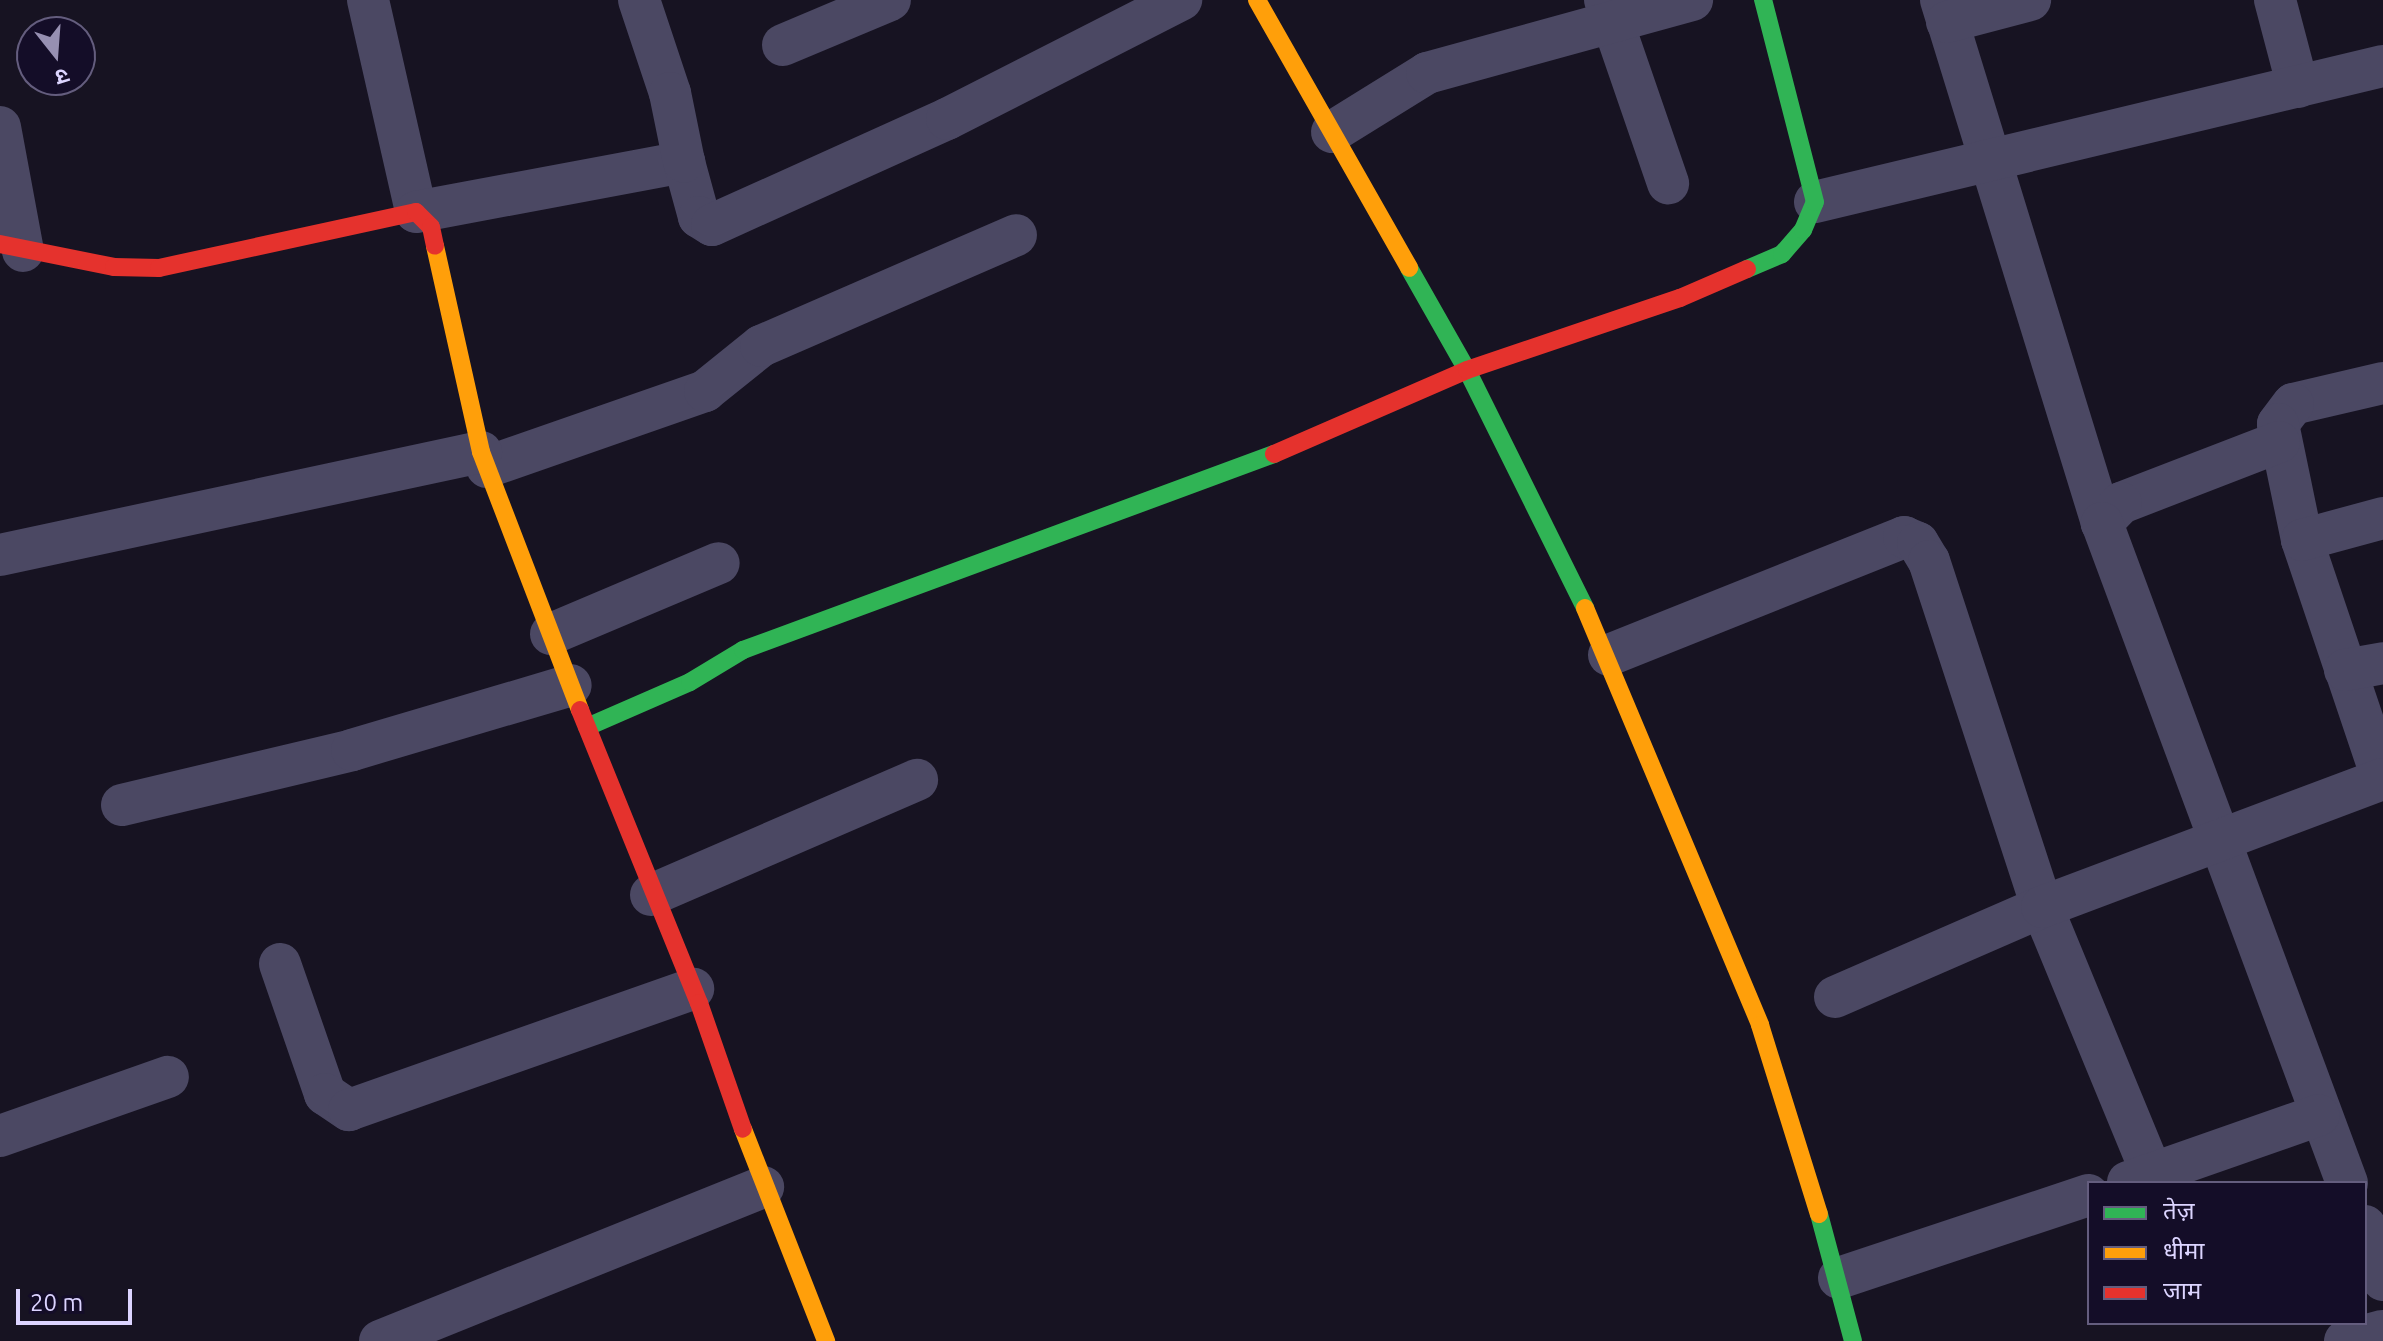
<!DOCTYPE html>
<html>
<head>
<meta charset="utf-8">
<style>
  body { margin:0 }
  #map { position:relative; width:2383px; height:1341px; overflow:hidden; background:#171322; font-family:Ubuntu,"Noto Sans Devanagari",sans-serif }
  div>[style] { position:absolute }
  .street>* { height:42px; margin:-21px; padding:0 21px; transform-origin:21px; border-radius:21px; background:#4b4863 }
  .fast>* { height:18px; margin:-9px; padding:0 9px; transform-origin:9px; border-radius:9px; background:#30b455 }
  .slow>* { height:18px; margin:-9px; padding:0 9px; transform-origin:9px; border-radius:9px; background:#ff9f0a }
  .jam>* { height:18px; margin:-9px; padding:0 9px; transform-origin:9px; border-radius:9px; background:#e5322d }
  span { translate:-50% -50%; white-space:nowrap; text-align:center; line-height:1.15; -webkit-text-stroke:7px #140d28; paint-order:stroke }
  .legend { position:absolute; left:2087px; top:1181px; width:280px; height:144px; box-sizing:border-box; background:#140d28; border:2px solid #645d7e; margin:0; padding:10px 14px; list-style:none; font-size:24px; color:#dcd4ff }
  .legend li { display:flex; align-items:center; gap:16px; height:40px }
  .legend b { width:40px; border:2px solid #645d7e }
  .north { position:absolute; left:16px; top:16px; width:80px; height:80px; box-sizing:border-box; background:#140d28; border:2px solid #645d7e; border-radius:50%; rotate:163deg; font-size:22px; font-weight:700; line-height:32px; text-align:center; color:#dcd4ff }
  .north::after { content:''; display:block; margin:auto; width:28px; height:36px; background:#9790b2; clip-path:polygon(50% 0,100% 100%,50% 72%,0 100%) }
  .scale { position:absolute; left:16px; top:1289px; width:116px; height:36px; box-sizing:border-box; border:4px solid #dcd4ff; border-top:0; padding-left:10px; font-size:24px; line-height:28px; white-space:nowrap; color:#dcd4ff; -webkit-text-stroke:6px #140d28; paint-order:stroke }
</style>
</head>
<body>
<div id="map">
  <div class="street">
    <i style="left:368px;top:0;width:217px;rotate:77.2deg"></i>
    <i style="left:416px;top:212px;width:273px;rotate:-10.6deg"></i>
    <i style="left:684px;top:162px;width:57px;rotate:74.7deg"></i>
    <i style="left:699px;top:217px;width:15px;rotate:32deg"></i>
    <i style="left:712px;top:225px;width:258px;rotate:-24.3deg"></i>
    <i style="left:947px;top:119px;width:263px;rotate:-27deg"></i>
    <i style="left:639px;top:0;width:98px;rotate:71.6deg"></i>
    <i style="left:670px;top:93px;width:70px;rotate:78.5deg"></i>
    <i style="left:1605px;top:0;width:194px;rotate:71deg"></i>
    <i style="left:1941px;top:0;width:547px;rotate:72.89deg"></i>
    <i style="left:2275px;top:0;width:90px;rotate:75.2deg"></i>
    <i style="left:1947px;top:22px;width:86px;rotate:-14.8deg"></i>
    <i style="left:783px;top:45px;width:116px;rotate:-22.8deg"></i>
    <i style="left:0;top:127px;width:126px;rotate:79.5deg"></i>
    <i style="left:1332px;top:132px;width:112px;rotate:-31.8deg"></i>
    <i style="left:1427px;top:73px;width:275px;rotate:-15.4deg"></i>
    <i style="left:1815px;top:202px;width:584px;rotate:-13.47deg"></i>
    <i style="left:2383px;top:383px;width:92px;rotate:166.9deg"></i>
    <i style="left:2293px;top:404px;width:25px;rotate:127deg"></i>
    <i style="left:2278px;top:424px;width:118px;rotate:78.3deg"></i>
    <i style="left:2302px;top:540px;width:253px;rotate:71.4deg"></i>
    <i style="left:2279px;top:442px;width:169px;rotate:158.9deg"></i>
    <i style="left:2121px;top:503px;width:28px;rotate:134deg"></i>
    <i style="left:2102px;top:523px;width:704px;rotate:69.63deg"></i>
    <i style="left:487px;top:467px;width:231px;rotate:-19.2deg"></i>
    <i style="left:705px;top:391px;width:72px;rotate:-38.8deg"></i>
    <i style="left:761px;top:346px;width:278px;rotate:-23.5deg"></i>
    <i style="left:2302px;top:540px;width:84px;rotate:-15.2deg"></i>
    <i style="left:0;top:555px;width:492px;rotate:-12.1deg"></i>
    <i style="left:551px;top:634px;width:182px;rotate:-22.9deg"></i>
    <i style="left:1609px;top:655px;width:318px;rotate:-21.8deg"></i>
    <i style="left:1904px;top:537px;width:15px;rotate:23deg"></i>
    <i style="left:1918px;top:543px;width:21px;rotate:59deg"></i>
    <i style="left:1929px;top:561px;width:364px;rotate:71.9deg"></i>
    <i style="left:2042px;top:907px;width:289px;rotate:67.6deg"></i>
    <i style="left:2345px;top:670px;width:39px;rotate:-10deg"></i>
    <i style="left:122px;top:805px;width:236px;rotate:-13.4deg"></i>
    <i style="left:352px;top:750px;width:228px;rotate:-16.5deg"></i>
    <i style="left:651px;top:895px;width:290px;rotate:-23.4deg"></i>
    <i style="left:280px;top:964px;width:138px;rotate:70.9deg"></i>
    <i style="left:325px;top:1094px;width:29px;rotate:34deg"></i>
    <i style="left:349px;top:1110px;width:365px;rotate:-19.4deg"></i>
    <i style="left:1835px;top:997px;width:226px;rotate:-23.5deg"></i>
    <i style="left:2042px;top:907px;width:363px;rotate:-20.6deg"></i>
    <i style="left:0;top:1136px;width:178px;rotate:-19.4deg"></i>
    <i style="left:2128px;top:1182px;width:202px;rotate:-19.3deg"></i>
    <i style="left:2365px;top:1226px;width:57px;rotate:71.6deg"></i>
    <i style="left:1839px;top:1278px;width:263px;rotate:-18.4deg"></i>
    <i style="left:380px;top:1341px;width:413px;rotate:-21.9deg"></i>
    <i style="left:2345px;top:1341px;width:39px;rotate:-15deg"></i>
  </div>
  <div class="fast">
    <i style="left:1409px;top:268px;width:117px;rotate:60.4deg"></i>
    <i style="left:1467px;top:370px;width:266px;rotate:63.6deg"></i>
    <i style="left:1747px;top:269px;width:38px;rotate:-23deg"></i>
    <i style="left:1782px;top:254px;width:32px;rotate:-49deg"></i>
    <i style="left:1803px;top:230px;width:30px;rotate:-67deg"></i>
    <i style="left:1815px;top:202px;width:209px;rotate:-104.4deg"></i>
    <i style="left:587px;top:727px;width:112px;rotate:-23.6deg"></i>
    <i style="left:690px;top:682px;width:62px;rotate:-31.1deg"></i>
    <i style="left:743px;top:650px;width:566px;rotate:-20.26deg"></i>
    <i style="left:1819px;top:1214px;width:131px;rotate:75deg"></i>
  </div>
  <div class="slow">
    <i style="left:1257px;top:0;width:308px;rotate:60.4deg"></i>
    <i style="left:435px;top:246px;width:211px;rotate:77.4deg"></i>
    <i style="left:481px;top:452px;width:276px;rotate:69deg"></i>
    <i style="left:1585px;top:608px;width:452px;rotate:67.2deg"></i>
    <i style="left:1760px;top:1025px;width:198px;rotate:72.7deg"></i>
    <i style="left:743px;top:1129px;width:228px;rotate:68.6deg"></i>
  </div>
  <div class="jam">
    <i style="left:0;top:244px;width:116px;rotate:11.4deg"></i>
    <i style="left:114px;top:267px;width:45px;rotate:1.3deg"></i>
    <i style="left:159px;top:268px;width:263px;rotate:-12.3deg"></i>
    <i style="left:416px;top:212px;width:21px;rotate:45deg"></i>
    <i style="left:431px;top:227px;width:19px;rotate:78deg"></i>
    <i style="left:1274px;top:454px;width:210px;rotate:-23.5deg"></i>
    <i style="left:1467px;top:370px;width:225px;rotate:-18.7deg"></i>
    <i style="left:1680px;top:298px;width:73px;rotate:-23.4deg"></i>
    <i style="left:580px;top:710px;width:316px;rotate:67.9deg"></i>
    <i style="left:699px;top:1003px;width:133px;rotate:70.8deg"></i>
  </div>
  <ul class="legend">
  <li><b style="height:10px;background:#30b455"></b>तेज़</li>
  <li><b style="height:10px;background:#ff9f0a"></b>धीमा</li>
  <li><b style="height:10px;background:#e5322d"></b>जाम</li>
  </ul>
  <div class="north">उ</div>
  <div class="scale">20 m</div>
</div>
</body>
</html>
